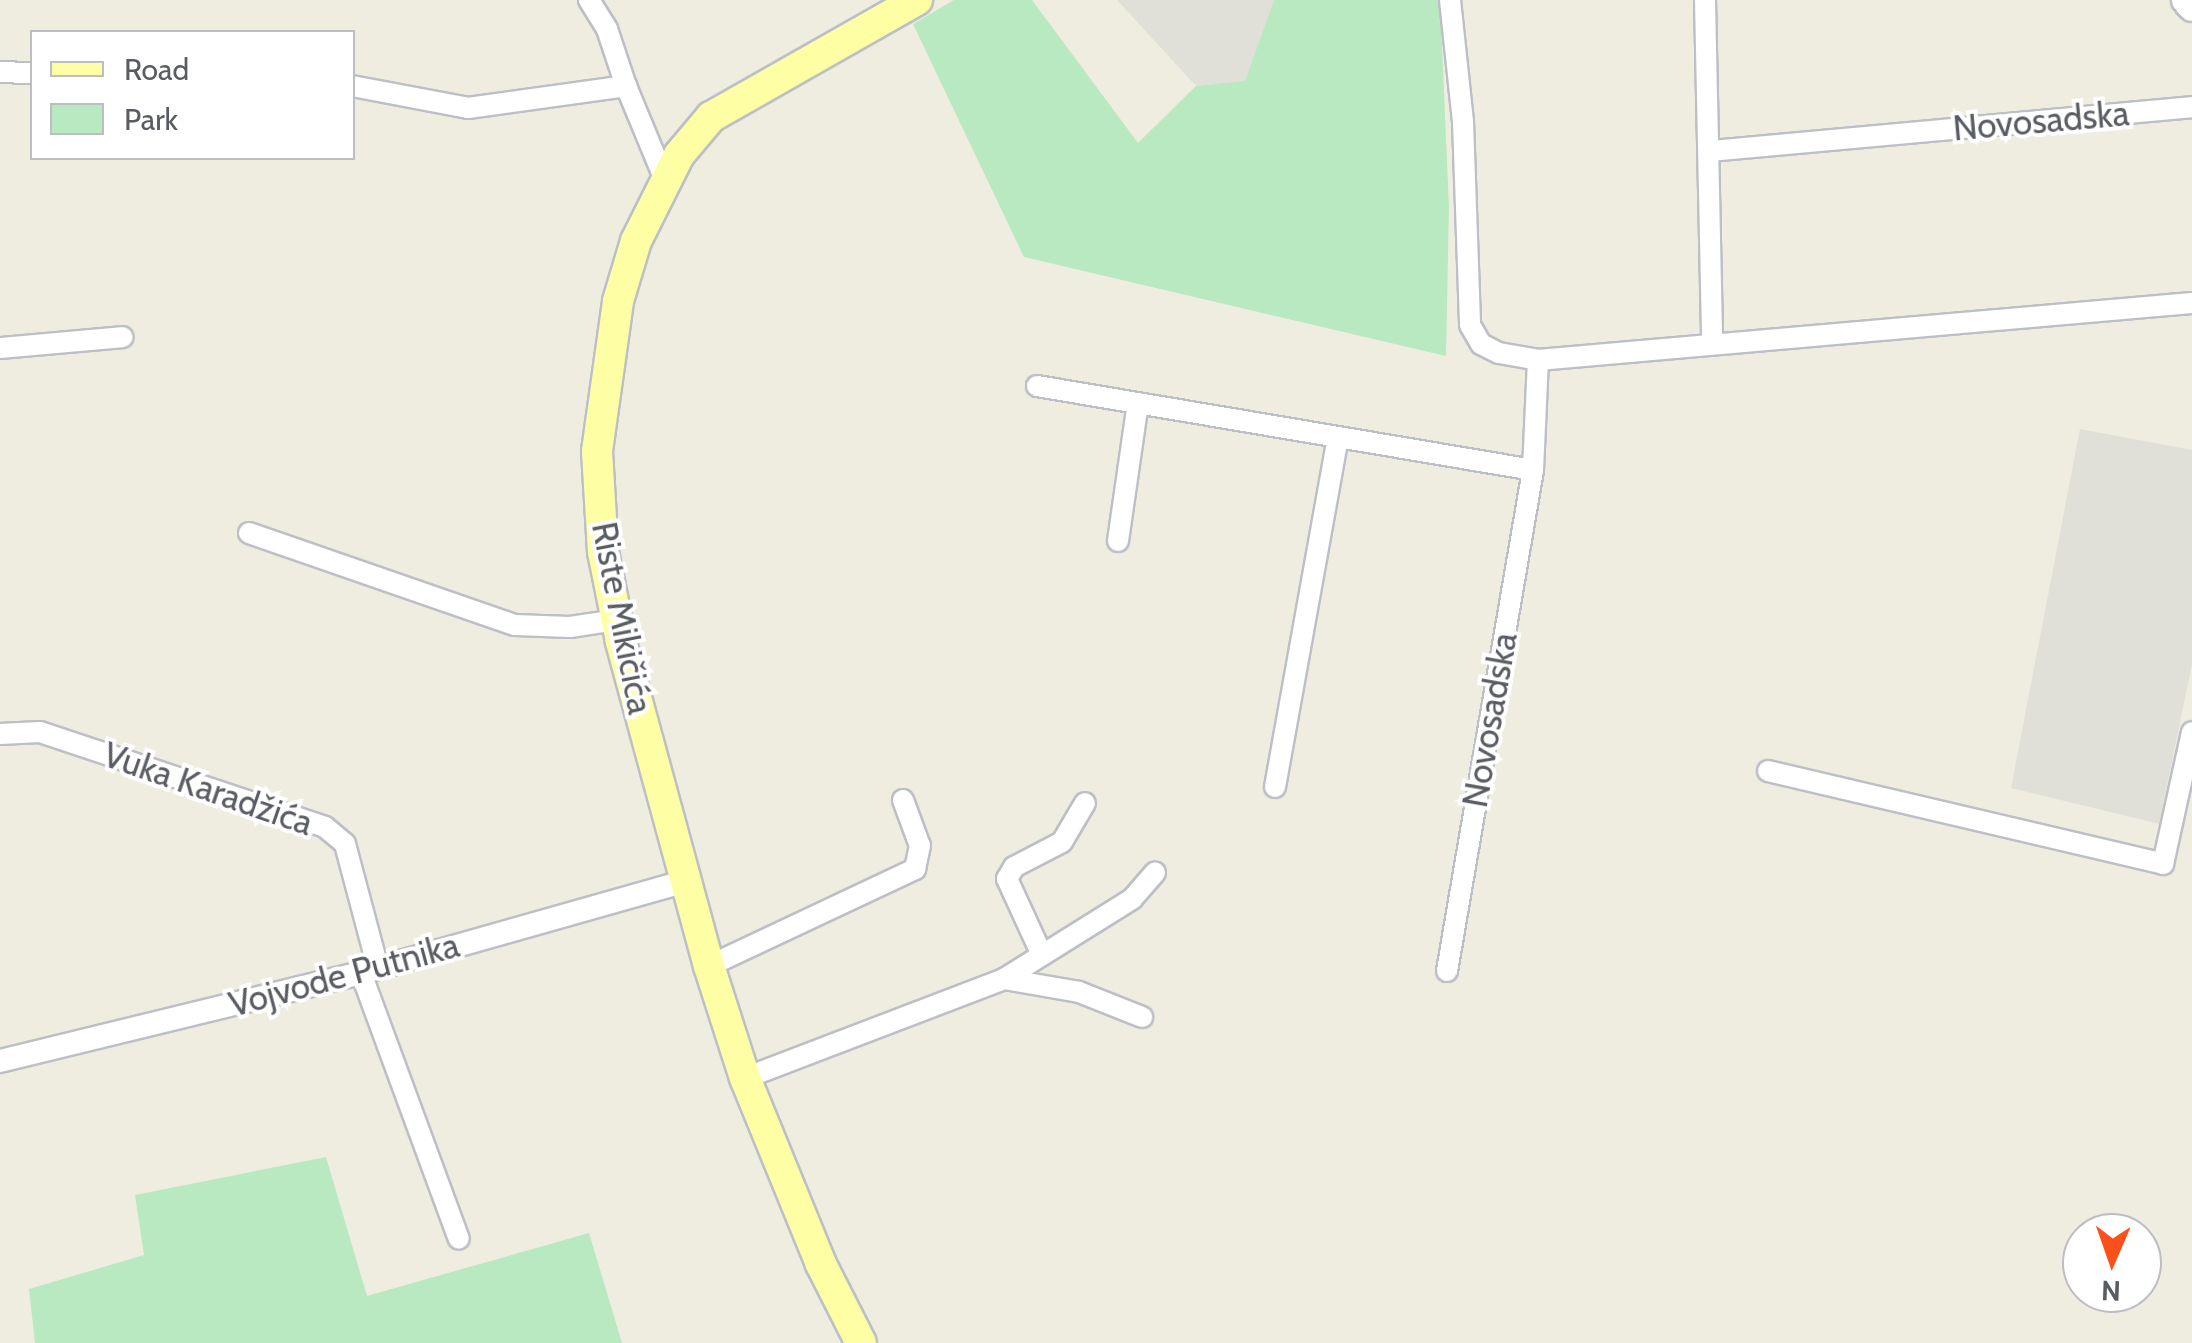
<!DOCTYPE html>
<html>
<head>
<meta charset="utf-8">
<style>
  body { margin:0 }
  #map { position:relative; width:2192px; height:1343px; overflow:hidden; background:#eeede0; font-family:Cabin,sans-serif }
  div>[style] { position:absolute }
  .industrial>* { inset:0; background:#e1e0d8 }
  .green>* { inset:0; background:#b9e9c1 }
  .roads { filter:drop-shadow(2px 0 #bdbfc6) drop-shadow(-2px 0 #bdbfc6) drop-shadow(0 2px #bdbfc6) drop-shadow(0 -2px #bdbfc6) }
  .minor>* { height:20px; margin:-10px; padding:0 10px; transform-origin:10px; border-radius:10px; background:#fff }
  .tertiary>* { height:22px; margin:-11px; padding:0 11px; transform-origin:11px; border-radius:11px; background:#fff }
  .secondary>* { height:28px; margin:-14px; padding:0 14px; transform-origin:14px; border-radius:14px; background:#fff }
  .primary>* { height:30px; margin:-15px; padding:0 15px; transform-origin:15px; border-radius:15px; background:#feffa4 }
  span { translate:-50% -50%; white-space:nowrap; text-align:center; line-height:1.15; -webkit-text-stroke:8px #fff; paint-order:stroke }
  .street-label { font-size:35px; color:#595c63 }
  .legend { position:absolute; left:30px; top:30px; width:325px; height:130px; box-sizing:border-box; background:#fff; border:2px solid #bdbec1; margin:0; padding:12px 18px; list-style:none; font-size:30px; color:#595c63 }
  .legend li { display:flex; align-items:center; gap:20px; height:50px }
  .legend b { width:50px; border:2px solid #bdbec1 }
  .north { position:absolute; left:2062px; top:1213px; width:100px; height:100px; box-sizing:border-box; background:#fff; border:2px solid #bdbec1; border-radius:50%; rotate:182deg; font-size:28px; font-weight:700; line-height:40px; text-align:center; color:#595c63 }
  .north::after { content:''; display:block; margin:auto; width:35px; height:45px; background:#fb5019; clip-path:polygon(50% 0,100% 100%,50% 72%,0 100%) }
</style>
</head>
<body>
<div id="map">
  <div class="industrial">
    <i style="clip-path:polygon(1117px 0,1274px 0,1245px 82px,1196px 86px)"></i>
    <i style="clip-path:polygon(2080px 429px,2192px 450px,2192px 664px,2159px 824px,2011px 788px)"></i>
  </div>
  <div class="green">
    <i style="clip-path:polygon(954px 0,1032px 0,1138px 143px,1196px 86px,1245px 81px,1274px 0,1440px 0,1449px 207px,1446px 356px,1024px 257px,913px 24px)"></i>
    <i style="clip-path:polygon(326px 1157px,367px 1296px,589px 1233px,622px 1343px,35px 1343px,29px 1289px,144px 1255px,135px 1195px)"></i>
  </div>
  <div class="roads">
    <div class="minor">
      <i style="left:589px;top:0;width:34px;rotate:58deg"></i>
      <i style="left:607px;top:29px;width:60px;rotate:71.6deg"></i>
      <i style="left:1450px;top:0;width:123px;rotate:83.9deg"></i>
      <i style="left:1463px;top:122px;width:203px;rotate:88deg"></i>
      <i style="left:1470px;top:325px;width:22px;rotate:60deg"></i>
      <i style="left:1481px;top:344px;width:20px;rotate:27deg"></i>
      <i style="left:1499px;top:353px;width:40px;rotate:10deg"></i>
      <i style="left:1538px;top:360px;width:656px;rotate:-4.98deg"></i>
      <i style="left:1705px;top:0;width:341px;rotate:88.8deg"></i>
      <i style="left:0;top:72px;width:32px;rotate:2deg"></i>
      <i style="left:352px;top:86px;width:118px;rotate:10.7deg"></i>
      <i style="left:468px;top:108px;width:160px;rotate:-7.9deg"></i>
      <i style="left:626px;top:86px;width:102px;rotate:67.5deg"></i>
      <i style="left:1711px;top:151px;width:483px;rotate:-5.2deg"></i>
      <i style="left:0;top:348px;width:123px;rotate:-5.1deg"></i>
      <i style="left:1037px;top:386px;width:503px;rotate:9.61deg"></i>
      <i style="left:249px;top:533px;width:281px;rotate:19.1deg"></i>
      <i style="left:515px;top:625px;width:55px;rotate:2.1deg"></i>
      <i style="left:570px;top:627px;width:48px;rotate:-8.5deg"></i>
      <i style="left:1118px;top:541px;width:139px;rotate:-81.8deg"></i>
      <i style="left:0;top:734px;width:40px;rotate:-2.9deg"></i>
      <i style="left:40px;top:732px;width:300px;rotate:18.4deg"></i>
      <i style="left:325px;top:827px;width:26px;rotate:40deg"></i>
      <i style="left:345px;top:844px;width:128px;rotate:75.1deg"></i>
      <i style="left:1768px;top:771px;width:406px;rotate:13.2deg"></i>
      <i style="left:2163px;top:864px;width:135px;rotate:-77.6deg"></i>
      <i style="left:1275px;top:787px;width:355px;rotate:-79.8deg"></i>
      <i style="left:1042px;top:955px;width:84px;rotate:-114.7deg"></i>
      <i style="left:1007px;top:879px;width:14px;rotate:-60deg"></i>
      <i style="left:1014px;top:867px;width:54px;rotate:-27.5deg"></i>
      <i style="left:1062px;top:842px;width:45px;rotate:-59.5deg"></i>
      <i style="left:709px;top:966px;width:228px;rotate:-25.2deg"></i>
      <i style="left:915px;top:869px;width:24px;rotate:-78deg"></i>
      <i style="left:920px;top:846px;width:49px;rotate:-110.3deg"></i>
      <i style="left:1447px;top:971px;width:508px;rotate:-80.26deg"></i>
      <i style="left:1533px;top:470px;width:110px;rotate:-87.4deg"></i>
      <i style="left:361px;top:973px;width:283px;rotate:69.8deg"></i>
      <i style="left:1004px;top:979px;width:76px;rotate:9.8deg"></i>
      <i style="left:1079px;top:992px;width:68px;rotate:21.6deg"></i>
      <i style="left:745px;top:1078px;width:277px;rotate:-20.9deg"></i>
      <i style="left:1004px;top:979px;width:151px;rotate:-32deg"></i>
      <i style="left:1132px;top:899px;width:35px;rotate:-49deg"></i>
    </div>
    <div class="tertiary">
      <i style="left:0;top:1061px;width:372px;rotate:-13.7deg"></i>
      <i style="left:361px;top:973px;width:338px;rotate:-15.8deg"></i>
    </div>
    <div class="secondary">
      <i style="left:2186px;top:0;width:9px;rotate:49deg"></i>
    </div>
    <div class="primary">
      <i style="left:861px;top:1343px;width:89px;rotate:-116.9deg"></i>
      <i style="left:821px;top:1264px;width:201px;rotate:-112.2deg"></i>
      <i style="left:745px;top:1078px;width:118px;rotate:-107.8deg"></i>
      <i style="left:709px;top:966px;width:337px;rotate:-105.2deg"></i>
      <i style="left:621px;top:641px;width:91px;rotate:-101.4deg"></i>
      <i style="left:603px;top:552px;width:101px;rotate:-93.4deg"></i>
      <i style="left:597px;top:451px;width:151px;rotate:-82deg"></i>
      <i style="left:618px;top:301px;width:63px;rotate:-73.3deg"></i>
      <i style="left:636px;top:241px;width:96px;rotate:-63.4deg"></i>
      <i style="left:679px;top:155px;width:50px;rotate:-49.9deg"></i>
      <i style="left:711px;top:117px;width:237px;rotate:-29.6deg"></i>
    </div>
  </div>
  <div class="street-label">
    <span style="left:2041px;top:121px;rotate:-5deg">Novosadska</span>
    <span style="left:622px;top:618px;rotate:79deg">Riste Mikičića</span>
    <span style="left:1490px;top:720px;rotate:-80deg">Novosadska</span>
    <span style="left:208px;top:789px;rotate:19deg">Vuka Karadžića</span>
    <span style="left:344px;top:975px;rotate:-15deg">Vojvode Putnika</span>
  </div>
  <ul class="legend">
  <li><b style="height:12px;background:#feffa4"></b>Road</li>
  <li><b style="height:28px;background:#b9e9c1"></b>Park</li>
  </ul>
  <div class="north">N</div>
</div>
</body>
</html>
